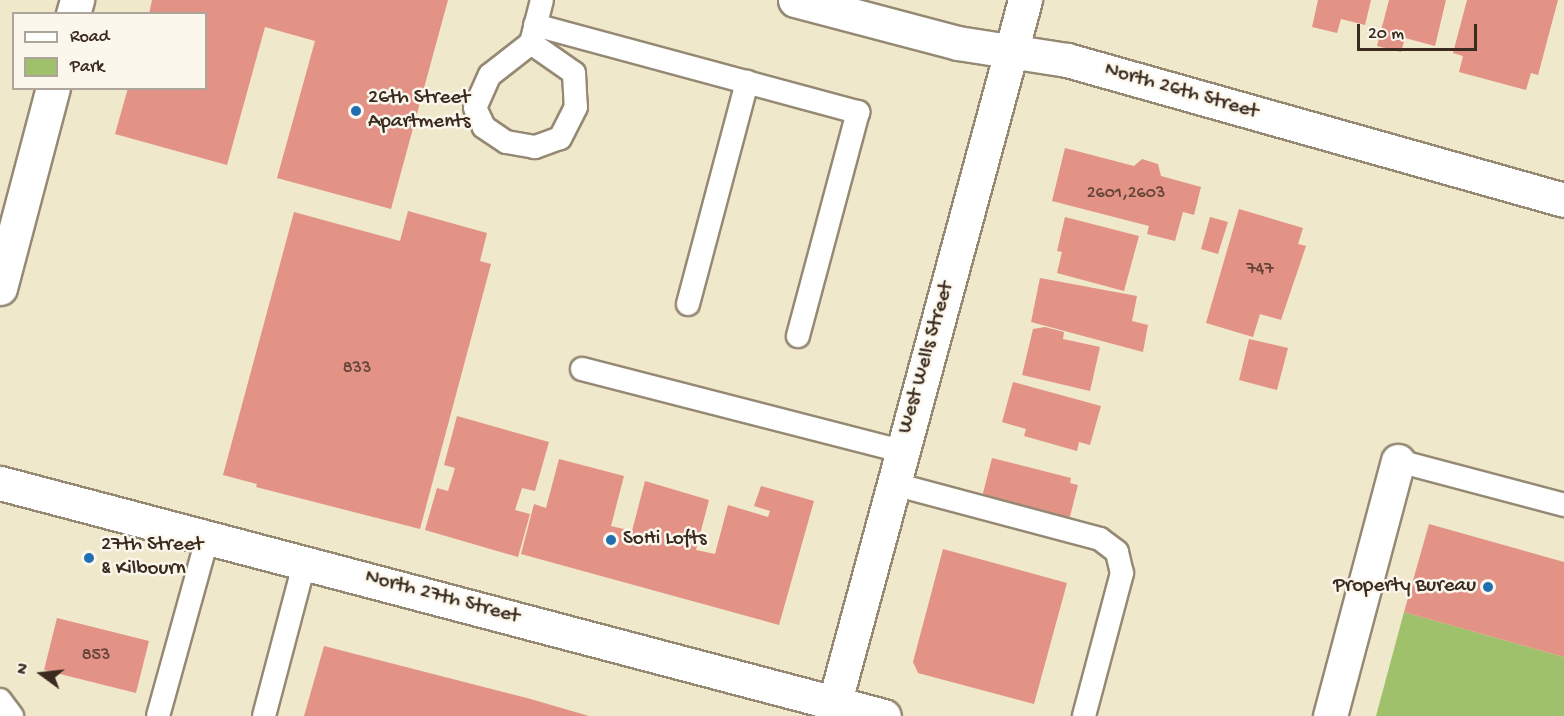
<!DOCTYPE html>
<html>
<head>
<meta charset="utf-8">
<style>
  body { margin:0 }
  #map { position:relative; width:1564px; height:716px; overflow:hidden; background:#efe8cb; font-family:"Gochi Hand",sans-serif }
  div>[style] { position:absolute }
  .green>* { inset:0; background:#9fc16b }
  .building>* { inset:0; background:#e39286 }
  .roads { filter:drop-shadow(2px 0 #958974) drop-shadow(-2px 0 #958974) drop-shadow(0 2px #958974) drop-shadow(0 -2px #958974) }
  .service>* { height:22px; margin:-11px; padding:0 11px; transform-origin:11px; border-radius:11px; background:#fff }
  .minor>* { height:33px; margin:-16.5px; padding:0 16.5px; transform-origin:16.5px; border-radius:16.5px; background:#fff }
  .tertiary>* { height:33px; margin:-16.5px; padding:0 16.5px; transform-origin:16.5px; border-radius:16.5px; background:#fff }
  .primary>* { height:33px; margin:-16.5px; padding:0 16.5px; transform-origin:16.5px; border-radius:16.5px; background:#fff }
  .dots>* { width:16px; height:16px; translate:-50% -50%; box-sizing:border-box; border:3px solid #fbf7ec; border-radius:50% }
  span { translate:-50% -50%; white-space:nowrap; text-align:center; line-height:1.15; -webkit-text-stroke:5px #fbf7ec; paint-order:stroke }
  .number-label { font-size:18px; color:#654438 }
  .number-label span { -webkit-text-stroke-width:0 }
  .street-label { font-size:21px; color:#3b2a1e }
  .poi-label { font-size:21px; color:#3b2a1e }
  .left { translate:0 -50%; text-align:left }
  .right { translate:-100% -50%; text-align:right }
  .legend { position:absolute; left:12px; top:12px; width:195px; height:78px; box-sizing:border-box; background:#fbf7ec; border:2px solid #aea59a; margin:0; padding:8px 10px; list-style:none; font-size:18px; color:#3b2a1e }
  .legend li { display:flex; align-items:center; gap:12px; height:30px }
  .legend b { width:30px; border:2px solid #aea59a }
  .north { position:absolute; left:12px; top:644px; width:60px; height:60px; -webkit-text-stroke:4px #fbf7ec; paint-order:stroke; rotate:285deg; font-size:16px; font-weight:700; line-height:24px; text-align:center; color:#3b2a1e }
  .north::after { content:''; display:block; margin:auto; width:21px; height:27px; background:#3b2a1e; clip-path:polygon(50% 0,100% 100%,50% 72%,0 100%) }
  .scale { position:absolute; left:1357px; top:24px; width:120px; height:27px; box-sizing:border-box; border:3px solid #3b2a1e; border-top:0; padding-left:8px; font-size:18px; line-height:21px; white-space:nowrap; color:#3b2a1e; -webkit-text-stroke:4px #fbf7ec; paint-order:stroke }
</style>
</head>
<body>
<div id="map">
  <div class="green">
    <i style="clip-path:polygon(1404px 612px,1564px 657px,1564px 716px,1376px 716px)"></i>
  </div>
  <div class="building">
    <i style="clip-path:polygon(152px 0,448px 0,391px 209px,277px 178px,315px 41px,265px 27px,227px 165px,115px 134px,128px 88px,206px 88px,206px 14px,149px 14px)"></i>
    <i style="clip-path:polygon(1318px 0,1371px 0,1365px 25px,1341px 19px,1337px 33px,1312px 27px)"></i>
    <i style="clip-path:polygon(1389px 0,1446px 0,1435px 46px,1405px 38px,1401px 52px,1377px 46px)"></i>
    <i style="clip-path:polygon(1467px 0,1558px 0,1538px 75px,1531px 73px,1526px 90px,1459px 72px,1463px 56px,1453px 53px)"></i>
    <i style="clip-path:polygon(1065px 148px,1134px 166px,1142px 159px,1158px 164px,1161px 176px,1201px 187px,1194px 215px,1183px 212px,1175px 241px,1147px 234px,1149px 226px,1052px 201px)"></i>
    <i style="clip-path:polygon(1239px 209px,1303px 228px,1298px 244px,1306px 246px,1281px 320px,1260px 314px,1253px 337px,1206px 323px)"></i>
    <i style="clip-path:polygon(408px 211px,487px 233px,480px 261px,491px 264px,420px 529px,256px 487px,257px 484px,223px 475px,294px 212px,400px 241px)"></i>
    <i style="clip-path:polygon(1065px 217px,1139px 236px,1124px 291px,1057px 273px,1062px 252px,1057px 251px)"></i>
    <i style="clip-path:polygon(1210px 217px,1228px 222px,1218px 254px,1201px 249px)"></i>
    <i style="clip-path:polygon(1040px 278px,1137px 296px,1132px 321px,1148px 325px,1143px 352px,1031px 322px)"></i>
    <i style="clip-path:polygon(1045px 327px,1064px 332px,1063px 339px,1100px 347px,1090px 391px,1022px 375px,1033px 329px)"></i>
    <i style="clip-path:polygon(1249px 339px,1288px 348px,1277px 390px,1239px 380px)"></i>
    <i style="clip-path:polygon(1013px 382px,1101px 406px,1090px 445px,1079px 442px,1077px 451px,1024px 436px,1026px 429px,1002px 422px)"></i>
    <i style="clip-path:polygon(457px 416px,549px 442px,535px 491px,522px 488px,515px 510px,530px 514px,518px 557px,425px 530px,437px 488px,448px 491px,455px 468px,444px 465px)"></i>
    <i style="clip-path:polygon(992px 458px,1071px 478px,1070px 483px,1078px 485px,1068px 524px,981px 501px)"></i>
    <i style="clip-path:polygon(559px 459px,624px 476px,611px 526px,632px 531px,645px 481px,709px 500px,696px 550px,715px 554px,728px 505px,768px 517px,770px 511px,754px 506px,761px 486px,814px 501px,779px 625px,521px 554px,534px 504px,546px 508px)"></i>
    <i style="clip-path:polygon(1429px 524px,1564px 562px,1564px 657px,1404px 612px)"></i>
    <i style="clip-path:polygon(943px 549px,1067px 583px,1034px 704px,918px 673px,913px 662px)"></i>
    <i style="clip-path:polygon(57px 618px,149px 641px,136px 693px,44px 670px)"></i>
    <i style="clip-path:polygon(324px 646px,527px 698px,589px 716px,304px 716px)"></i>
  </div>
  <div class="roads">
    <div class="service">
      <i style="left:535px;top:25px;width:335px;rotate:15.1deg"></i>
      <i style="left:858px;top:112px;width:232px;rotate:105deg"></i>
      <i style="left:531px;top:43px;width:52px;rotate:34.9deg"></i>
      <i style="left:574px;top:73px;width:34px;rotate:87deg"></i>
      <i style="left:576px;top:107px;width:35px;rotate:117deg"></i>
      <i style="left:560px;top:138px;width:27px;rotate:160deg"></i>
      <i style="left:535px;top:147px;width:29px;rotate:-170deg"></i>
      <i style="left:506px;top:142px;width:27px;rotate:-146deg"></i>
      <i style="left:484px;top:127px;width:21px;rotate:-115deg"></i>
      <i style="left:475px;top:108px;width:36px;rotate:-66deg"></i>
      <i style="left:490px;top:75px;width:52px;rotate:-38deg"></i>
      <i style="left:531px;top:43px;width:44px;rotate:-75.7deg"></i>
      <i style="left:688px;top:304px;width:230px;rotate:-75.1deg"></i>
      <i style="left:582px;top:369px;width:330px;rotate:14.4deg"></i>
      <i style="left:1398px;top:461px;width:172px;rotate:14.8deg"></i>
      <i style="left:894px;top:484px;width:213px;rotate:14.9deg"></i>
      <i style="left:1100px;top:539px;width:21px;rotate:37deg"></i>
      <i style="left:1117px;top:552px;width:22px;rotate:77deg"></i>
      <i style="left:1122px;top:573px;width:148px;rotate:104.9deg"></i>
      <i style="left:0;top:700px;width:20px;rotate:53deg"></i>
      <i style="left:158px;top:716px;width:187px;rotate:-74.5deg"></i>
      <i style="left:264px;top:716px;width:160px;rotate:-75.2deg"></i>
    </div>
    <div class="minor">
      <i style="left:795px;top:0;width:169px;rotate:14.8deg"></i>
      <i style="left:958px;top:43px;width:110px;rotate:8.9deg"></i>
      <i style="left:1067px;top:60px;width:516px;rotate:15.73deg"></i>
      <i style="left:73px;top:14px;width:15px;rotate:-74deg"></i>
      <i style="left:0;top:288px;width:207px;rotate:-75.2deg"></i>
      <i style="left:1330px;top:716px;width:264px;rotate:-75.1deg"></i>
    </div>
    <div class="tertiary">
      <i style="left:831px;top:716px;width:742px;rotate:-74.84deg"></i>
    </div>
    <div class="primary">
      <i style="left:0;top:483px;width:914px;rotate:14.77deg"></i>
    </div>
  </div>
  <div class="dots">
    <i style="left:356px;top:111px;background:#1f6fb2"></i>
    <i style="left:611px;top:540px;background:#1f6fb2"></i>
    <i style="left:89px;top:558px;background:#1f6fb2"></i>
    <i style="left:1488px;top:587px;background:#1f6fb2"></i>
  </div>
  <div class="number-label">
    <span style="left:1126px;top:194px">2601,2603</span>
    <span style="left:1260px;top:270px">747</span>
    <span style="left:357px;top:369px">833</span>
    <span style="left:96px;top:656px">853</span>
  </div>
  <div class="street-label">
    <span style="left:1181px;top:92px;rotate:16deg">North 26th Street</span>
    <span style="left:927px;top:358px;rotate:-74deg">West Wells Street</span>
    <span style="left:442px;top:598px;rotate:15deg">North 27th Street</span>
  </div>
  <div class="poi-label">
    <span class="left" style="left:368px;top:111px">26th Street<br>Apartments</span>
    <span class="left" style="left:623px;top:540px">SoHi Lofts</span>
    <span class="left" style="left:101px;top:558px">27th Street<br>&amp; Kilbourn</span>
    <span class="right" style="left:1476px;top:587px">Property Bureau</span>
  </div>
  <ul class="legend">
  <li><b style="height:8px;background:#fff"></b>Road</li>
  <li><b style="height:16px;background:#9fc16b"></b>Park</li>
  </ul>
  <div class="north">N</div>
  <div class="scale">20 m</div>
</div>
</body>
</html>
